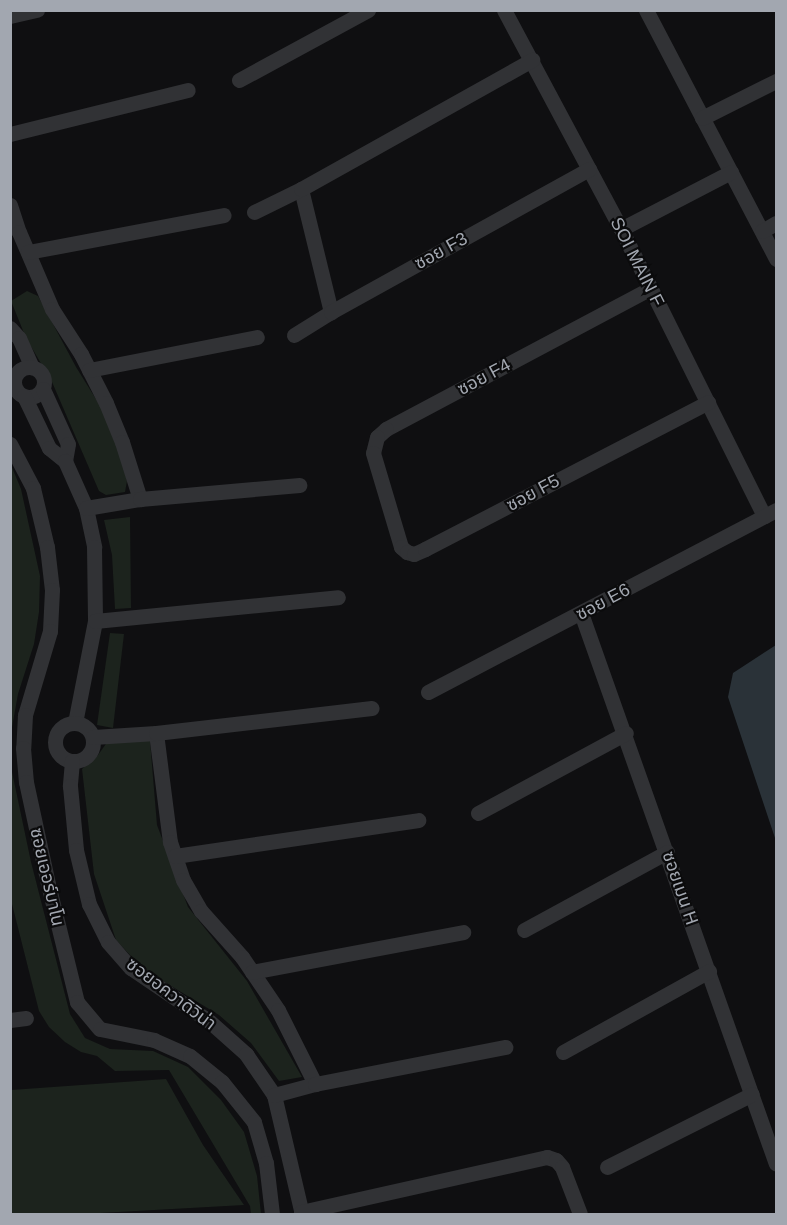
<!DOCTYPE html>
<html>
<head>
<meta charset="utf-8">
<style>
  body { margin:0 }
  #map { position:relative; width:787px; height:1225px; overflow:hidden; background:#0f0f11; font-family:Helvetica,"Noto Sans Thai",sans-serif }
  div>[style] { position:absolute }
  .green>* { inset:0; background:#1c231d }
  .water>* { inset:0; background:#2a3238 }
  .minor>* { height:15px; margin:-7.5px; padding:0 7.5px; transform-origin:7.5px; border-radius:7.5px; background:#313235 }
  .minor>.ring { margin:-7.5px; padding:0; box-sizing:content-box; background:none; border:15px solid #313235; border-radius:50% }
  span { translate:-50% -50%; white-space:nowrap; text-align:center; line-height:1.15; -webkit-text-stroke:4.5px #0b0b0c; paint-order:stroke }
  .street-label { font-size:18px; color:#a2a7b0 }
  .frame { position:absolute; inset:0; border:12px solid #a2a7b0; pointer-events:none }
</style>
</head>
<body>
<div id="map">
  <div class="green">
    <i style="clip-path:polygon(27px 291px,38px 296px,76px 367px,104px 412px,122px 460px,127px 481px,125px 492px,106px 495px,99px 491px,52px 382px,26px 338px,11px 301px)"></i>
    <i style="clip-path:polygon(11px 465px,21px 489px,40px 576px,39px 612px,34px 644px,18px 694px,11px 733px)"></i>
    <i style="clip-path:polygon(130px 517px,131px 608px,115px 609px,112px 555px,104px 520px)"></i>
    <i style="clip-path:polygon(110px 633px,124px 634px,113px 728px,97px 725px)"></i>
    <i style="clip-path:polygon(108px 741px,150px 741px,157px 825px,188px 907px,247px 981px,302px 1077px,279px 1081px,251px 1043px,219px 1015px,143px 969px,116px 940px,94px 874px,82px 769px,98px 755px)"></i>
    <i style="clip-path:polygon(11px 767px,31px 862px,70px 1014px,85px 1038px,110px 1049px,153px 1051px,188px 1067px,221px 1100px,244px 1132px,257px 1176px,261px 1214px,251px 1214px,250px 1206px,169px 1070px,115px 1071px,97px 1056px,81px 1052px,65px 1042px,49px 1027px,39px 1011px,11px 900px)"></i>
    <i style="clip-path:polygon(166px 1079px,203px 1145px,244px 1205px,82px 1214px,11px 1214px,11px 1090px)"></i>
  </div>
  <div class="water">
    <i style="clip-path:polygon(776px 645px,776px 841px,728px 697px,733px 673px)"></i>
  </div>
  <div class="minor">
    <i style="left:504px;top:10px;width:248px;rotate:61.9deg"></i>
    <i style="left:621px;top:229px;width:321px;rotate:63.5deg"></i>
    <i style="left:646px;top:10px;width:281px;rotate:62.4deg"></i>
    <i style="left:10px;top:16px;width:28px;rotate:-13deg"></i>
    <i style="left:239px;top:80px;width:147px;rotate:-28.5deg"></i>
    <i style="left:702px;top:118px;width:83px;rotate:-26.6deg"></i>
    <i style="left:10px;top:134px;width:183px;rotate:-13.9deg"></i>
    <i style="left:301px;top:189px;width:127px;rotate:76.3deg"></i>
    <i style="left:10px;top:205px;width:28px;rotate:72deg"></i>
    <i style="left:19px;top:232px;width:84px;rotate:66.8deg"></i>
    <i style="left:52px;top:309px;width:54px;rotate:57.2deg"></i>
    <i style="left:81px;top:354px;width:55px;rotate:63deg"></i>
    <i style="left:106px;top:403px;width:42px;rotate:67.7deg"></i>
    <i style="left:122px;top:442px;width:60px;rotate:72.5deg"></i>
    <i style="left:254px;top:212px;width:52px;rotate:-26.1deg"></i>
    <i style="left:301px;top:189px;width:265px;rotate:-29.2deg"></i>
    <i style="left:621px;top:229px;width:124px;rotate:-27.4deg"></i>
    <i style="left:762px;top:231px;width:16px;rotate:-30deg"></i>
    <i style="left:28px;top:252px;width:199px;rotate:-10.7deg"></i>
    <i style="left:651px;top:288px;width:300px;rotate:152deg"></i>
    <i style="left:386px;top:429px;width:12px;rotate:138deg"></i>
    <i style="left:377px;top:437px;width:16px;rotate:104deg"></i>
    <i style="left:373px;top:453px;width:98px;rotate:73.4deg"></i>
    <i style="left:401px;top:547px;width:8px;rotate:40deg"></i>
    <i style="left:407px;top:552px;width:7px;rotate:16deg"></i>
    <i style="left:414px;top:554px;width:12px;rotate:-24deg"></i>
    <i style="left:425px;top:549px;width:319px;rotate:-27.4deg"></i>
    <i style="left:10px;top:328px;width:13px;rotate:48deg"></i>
    <i style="left:19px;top:338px;width:32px;rotate:66deg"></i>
    <i style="left:294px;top:335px;width:44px;rotate:-31.9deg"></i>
    <i style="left:331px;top:312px;width:295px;rotate:-29deg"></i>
    <i class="ring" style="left:14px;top:367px;width:15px;height:15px"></i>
    <i style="left:89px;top:370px;width:171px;rotate:-11.1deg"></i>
    <i style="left:43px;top:389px;width:60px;rotate:65.6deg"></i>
    <i style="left:68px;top:444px;width:17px;rotate:100deg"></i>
    <i style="left:24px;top:396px;width:58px;rotate:64.3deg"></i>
    <i style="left:49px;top:448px;width:21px;rotate:39deg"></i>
    <i style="left:65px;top:461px;width:51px;rotate:65.9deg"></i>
    <i style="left:86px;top:508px;width:40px;rotate:78deg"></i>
    <i style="left:94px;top:547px;width:74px;rotate:89.2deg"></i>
    <i style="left:95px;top:621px;width:104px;rotate:101.1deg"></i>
    <i style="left:10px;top:444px;width:50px;rotate:62.4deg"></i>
    <i style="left:33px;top:488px;width:61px;rotate:76.7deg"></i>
    <i style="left:47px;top:547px;width:43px;rotate:83.4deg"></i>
    <i style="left:52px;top:590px;width:41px;rotate:92.8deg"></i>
    <i style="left:50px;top:631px;width:88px;rotate:106.6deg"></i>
    <i style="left:25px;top:715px;width:33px;rotate:93deg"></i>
    <i style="left:23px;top:748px;width:34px;rotate:85deg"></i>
    <i style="left:26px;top:782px;width:104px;rotate:77.8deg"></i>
    <i style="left:48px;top:884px;width:122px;rotate:76.2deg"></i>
    <i style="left:77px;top:1002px;width:35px;rotate:50deg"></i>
    <i style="left:100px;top:1029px;width:55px;rotate:11.5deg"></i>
    <i style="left:154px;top:1040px;width:39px;rotate:24deg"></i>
    <i style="left:190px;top:1056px;width:41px;rotate:39.1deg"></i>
    <i style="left:222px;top:1082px;width:51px;rotate:51.3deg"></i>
    <i style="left:254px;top:1122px;width:43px;rotate:73.7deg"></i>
    <i style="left:266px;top:1163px;width:51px;rotate:83.3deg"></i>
    <i style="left:86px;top:508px;width:55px;rotate:-9.5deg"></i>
    <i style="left:140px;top:499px;width:160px;rotate:-5deg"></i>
    <i style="left:581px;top:613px;width:584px;rotate:70.51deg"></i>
    <i style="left:95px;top:621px;width:244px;rotate:-5.6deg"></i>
    <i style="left:428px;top:692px;width:393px;rotate:-27.6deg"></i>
    <i class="ring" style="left:55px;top:723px;width:23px;height:23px"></i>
    <i style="left:156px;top:733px;width:110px;rotate:82.7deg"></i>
    <i style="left:170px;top:842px;width:40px;rotate:71.1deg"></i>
    <i style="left:183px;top:880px;width:36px;rotate:60deg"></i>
    <i style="left:201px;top:911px;width:62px;rotate:48.3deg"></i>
    <i style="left:242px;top:957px;width:64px;rotate:55.8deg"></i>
    <i style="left:278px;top:1010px;width:83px;rotate:63.4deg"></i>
    <i style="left:93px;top:737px;width:63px;rotate:-3.6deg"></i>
    <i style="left:156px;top:733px;width:217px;rotate:-6.6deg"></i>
    <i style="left:72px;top:761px;width:25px;rotate:95deg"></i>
    <i style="left:70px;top:786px;width:64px;rotate:84.6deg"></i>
    <i style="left:76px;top:850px;width:56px;rotate:76.5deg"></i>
    <i style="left:89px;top:904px;width:42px;rotate:63.4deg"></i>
    <i style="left:108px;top:942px;width:35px;rotate:49deg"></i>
    <i style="left:131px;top:968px;width:94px;rotate:34.2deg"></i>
    <i style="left:209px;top:1021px;width:50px;rotate:41.7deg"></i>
    <i style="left:246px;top:1054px;width:50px;rotate:55.7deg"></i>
    <i style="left:274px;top:1095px;width:122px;rotate:76.8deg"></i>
    <i style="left:478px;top:813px;width:168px;rotate:-28.4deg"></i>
    <i style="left:175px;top:856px;width:246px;rotate:-8.4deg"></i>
    <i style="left:524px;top:930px;width:163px;rotate:-28.6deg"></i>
    <i style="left:252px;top:972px;width:215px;rotate:-10.7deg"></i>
    <i style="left:10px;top:1020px;width:16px;rotate:-7deg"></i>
    <i style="left:563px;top:1052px;width:167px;rotate:-29deg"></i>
    <i style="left:274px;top:1095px;width:42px;rotate:-15deg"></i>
    <i style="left:315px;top:1084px;width:194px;rotate:-11deg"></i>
    <i style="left:607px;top:1167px;width:162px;rotate:-26.7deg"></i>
    <i style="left:301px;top:1212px;width:252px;rotate:-12.6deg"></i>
    <i style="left:547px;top:1157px;width:9px;rotate:18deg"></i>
    <i style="left:556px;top:1160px;width:9px;rotate:49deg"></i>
    <i style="left:562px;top:1167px;width:50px;rotate:69deg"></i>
  </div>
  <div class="street-label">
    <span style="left:441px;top:251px;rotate:-29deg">ซอย F3</span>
    <span style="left:637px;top:262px;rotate:63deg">SOI MAIN F</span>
    <span style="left:484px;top:377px;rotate:-28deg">ซอย F4</span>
    <span style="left:533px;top:493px;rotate:-28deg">ซอย F5</span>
    <span style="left:603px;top:602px;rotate:-28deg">ซอย E6</span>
    <span style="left:47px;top:877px;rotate:77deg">ซอยเออร์บาโน</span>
    <span style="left:680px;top:888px;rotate:71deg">ซอยเมน H</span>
    <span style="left:171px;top:994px;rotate:37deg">ซอยอควาดิวิน่า</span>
  </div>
  <div class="frame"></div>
</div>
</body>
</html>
